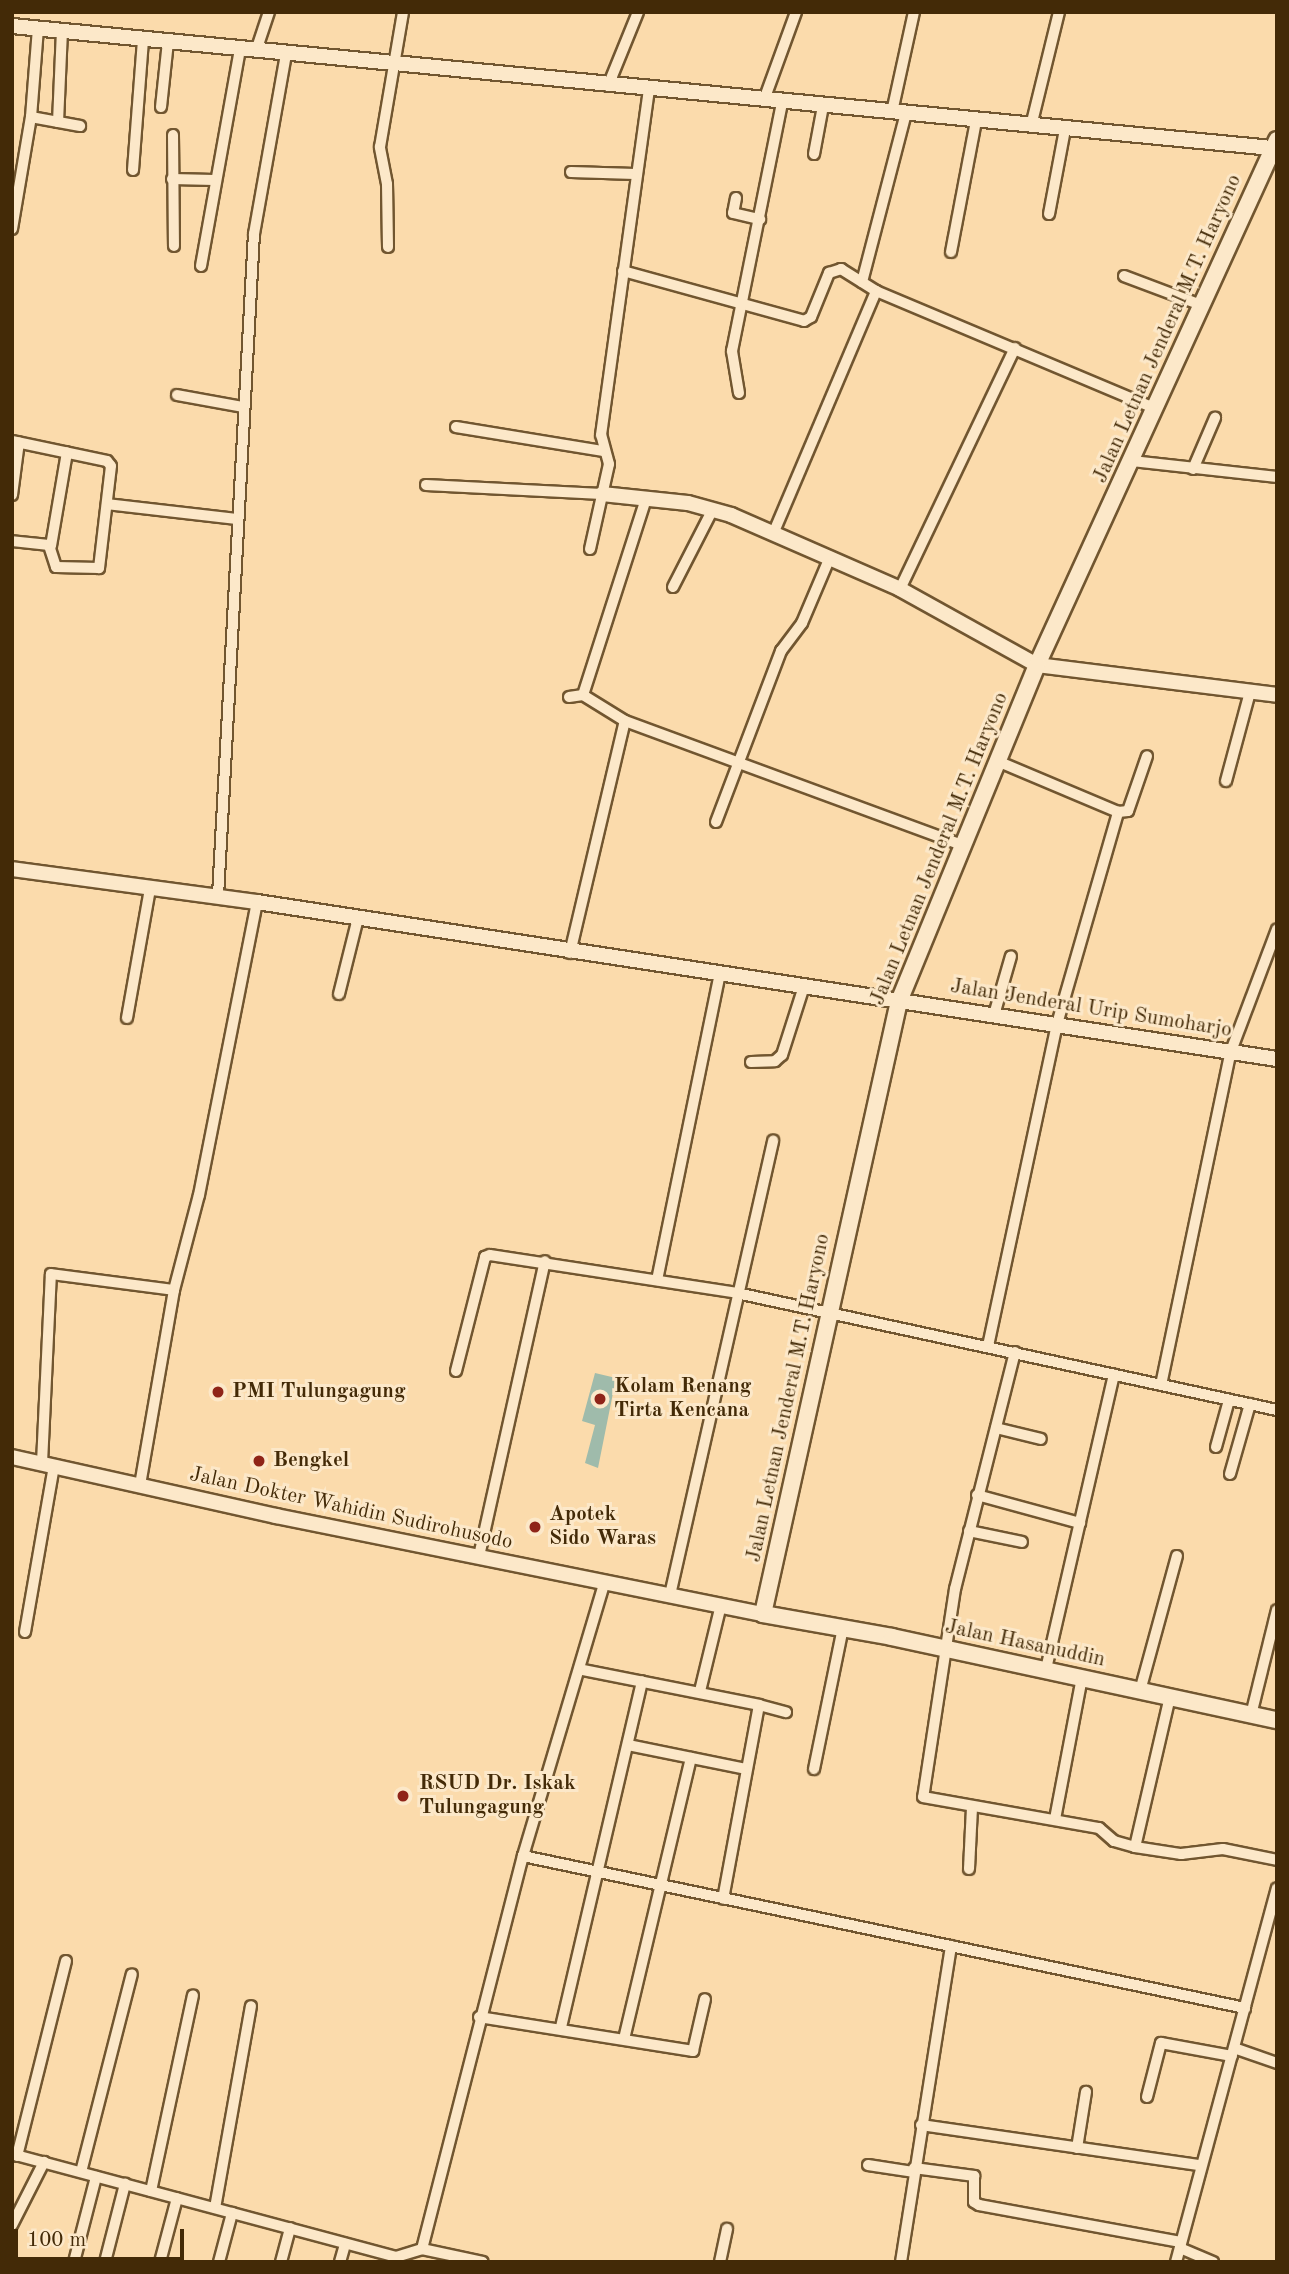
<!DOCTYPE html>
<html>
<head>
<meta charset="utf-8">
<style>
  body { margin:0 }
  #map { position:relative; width:1289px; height:2274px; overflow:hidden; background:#fbdbac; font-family:"Old Standard TT",serif }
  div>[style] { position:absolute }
  .water>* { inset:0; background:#9fbbab }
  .roads { filter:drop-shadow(2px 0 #715630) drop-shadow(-2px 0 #715630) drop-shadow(0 2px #715630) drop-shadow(0 -2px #715630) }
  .minor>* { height:10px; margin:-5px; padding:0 5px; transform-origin:5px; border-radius:5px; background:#fce8c9 }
  .tertiary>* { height:14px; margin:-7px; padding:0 7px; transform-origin:7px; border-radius:7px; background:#fce8c9 }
  .secondary>* { height:16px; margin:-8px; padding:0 8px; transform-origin:8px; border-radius:8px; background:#fce8c9 }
  .dots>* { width:19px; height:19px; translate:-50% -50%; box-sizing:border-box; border:4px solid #fce8c9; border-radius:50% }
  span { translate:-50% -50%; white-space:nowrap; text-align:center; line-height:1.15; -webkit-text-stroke:6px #fce8c9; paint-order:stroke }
  .street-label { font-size:21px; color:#432a07 }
  .poi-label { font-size:21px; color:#432a07; font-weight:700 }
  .left { translate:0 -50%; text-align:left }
  .frame { position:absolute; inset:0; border:14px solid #432a07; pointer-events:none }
  .scale { position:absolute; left:14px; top:2229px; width:170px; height:32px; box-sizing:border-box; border:4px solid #432a07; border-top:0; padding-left:9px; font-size:21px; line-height:24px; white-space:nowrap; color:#432a07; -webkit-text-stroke:5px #fce8c9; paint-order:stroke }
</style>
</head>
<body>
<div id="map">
  <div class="water">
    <i style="clip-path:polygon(595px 1373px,616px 1378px,598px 1468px,585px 1463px,595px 1425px,582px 1421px)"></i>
  </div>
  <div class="roads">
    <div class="minor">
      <i style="left:256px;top:51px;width:41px;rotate:-71.6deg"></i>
      <i style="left:608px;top:86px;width:80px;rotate:-67.9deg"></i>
      <i style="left:764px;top:100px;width:94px;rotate:-70deg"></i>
      <i style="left:161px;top:107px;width:65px;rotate:-83.9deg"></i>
      <i style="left:892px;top:112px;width:102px;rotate:-77.6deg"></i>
      <i style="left:31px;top:117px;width:50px;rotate:10.4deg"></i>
      <i style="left:58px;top:122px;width:91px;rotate:-87.5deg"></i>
      <i style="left:1031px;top:126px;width:117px;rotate:-76.2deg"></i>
      <i style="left:173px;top:135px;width:111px;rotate:89.5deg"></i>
      <i style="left:814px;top:154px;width:49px;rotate:-79.4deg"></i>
      <i style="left:133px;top:170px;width:131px;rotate:-85.6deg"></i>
      <i style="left:571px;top:172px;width:64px;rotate:1.8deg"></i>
      <i style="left:172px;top:179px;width:42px;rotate:1.4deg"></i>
      <i style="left:736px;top:198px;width:15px;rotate:101deg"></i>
      <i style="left:733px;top:213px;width:28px;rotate:13deg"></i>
      <i style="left:1049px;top:214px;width:86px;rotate:-79.3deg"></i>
      <i style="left:12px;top:229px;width:114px;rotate:-80.4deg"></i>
      <i style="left:31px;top:117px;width:88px;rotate:-85.5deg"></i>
      <i style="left:388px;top:247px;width:63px;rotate:-90.9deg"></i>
      <i style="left:387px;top:184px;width:38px;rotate:-101deg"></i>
      <i style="left:380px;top:147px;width:137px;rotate:-80.3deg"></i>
      <i style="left:951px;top:252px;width:133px;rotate:-79.2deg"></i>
      <i style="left:201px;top:266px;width:220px;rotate:-79.8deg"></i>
      <i style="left:623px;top:271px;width:188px;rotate:15.4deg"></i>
      <i style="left:804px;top:321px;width:8px;rotate:-30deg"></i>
      <i style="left:811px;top:317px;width:48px;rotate:-67.8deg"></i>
      <i style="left:829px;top:273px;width:13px;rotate:-18deg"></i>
      <i style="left:841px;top:269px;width:41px;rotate:32.2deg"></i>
      <i style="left:876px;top:291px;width:302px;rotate:22.8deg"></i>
      <i style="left:1124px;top:276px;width:82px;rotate:20.6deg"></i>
      <i style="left:862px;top:282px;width:175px;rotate:-75.4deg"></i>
      <i style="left:739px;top:393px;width:43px;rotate:-99.5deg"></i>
      <i style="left:732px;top:351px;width:254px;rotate:-78.6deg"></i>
      <i style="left:177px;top:395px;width:67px;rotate:10.3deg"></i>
      <i style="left:456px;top:427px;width:148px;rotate:9.3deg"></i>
      <i style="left:12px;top:441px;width:97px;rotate:11.9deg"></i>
      <i style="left:107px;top:461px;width:6px;rotate:51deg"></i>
      <i style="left:111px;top:466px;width:103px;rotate:96.7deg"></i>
      <i style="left:99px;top:568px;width:43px;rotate:-178.7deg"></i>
      <i style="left:56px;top:567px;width:23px;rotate:-108deg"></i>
      <i style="left:49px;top:545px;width:37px;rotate:-174deg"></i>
      <i style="left:1132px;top:461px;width:146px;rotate:6.3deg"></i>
      <i style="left:1193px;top:469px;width:56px;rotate:-66.7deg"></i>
      <i style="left:426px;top:485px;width:176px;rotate:2.9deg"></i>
      <i style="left:12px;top:495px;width:53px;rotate:-82.5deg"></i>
      <i style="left:107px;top:504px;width:130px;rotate:6.6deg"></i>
      <i style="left:773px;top:534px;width:264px;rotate:-67deg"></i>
      <i style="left:51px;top:546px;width:95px;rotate:-80.3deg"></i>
      <i style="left:590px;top:549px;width:87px;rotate:-77.4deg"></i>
      <i style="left:609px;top:464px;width:30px;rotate:-105deg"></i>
      <i style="left:601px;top:435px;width:348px;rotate:-82.1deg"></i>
      <i style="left:673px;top:587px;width:88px;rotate:-62.9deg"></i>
      <i style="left:900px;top:589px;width:267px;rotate:-64.5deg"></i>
      <i style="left:583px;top:695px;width:206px;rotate:-72.2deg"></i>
      <i style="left:569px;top:697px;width:14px;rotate:-8deg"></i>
      <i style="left:583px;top:695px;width:49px;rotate:31.8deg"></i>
      <i style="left:625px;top:721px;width:362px;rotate:20.2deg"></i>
      <i style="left:1226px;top:781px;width:92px;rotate:-74.9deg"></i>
      <i style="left:1118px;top:812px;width:10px;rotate:-6deg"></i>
      <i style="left:1128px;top:811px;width:58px;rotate:-70.9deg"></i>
      <i style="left:716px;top:822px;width:183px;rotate:-69.2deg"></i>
      <i style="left:781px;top:651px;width:35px;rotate:-53deg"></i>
      <i style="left:802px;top:623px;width:72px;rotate:-67deg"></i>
      <i style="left:218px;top:896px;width:663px;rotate:-86.89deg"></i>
      <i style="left:254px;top:234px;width:183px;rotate:-79.9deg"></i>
      <i style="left:570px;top:953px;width:238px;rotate:-76.7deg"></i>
      <i style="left:339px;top:994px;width:78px;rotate:-76deg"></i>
      <i style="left:994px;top:1015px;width:61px;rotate:-73.9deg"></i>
      <i style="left:127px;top:1018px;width:131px;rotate:-79.9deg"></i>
      <i style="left:751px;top:1062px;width:24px;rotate:-2deg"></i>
      <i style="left:775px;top:1061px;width:9px;rotate:-41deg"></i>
      <i style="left:782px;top:1055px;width:72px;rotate:-72.3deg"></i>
      <i style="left:657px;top:1280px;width:312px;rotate:-78.4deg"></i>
      <i style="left:988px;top:1346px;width:329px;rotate:-77.9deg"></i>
      <i style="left:1057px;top:1024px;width:221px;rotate:-73.9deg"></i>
      <i style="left:1118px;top:812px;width:131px;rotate:-157.1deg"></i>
      <i style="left:1015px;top:1352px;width:244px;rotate:104.2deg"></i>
      <i style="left:955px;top:1589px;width:210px;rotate:98.7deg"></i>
      <i style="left:923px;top:1797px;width:179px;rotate:10deg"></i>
      <i style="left:1099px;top:1828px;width:20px;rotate:41deg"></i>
      <i style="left:1114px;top:1841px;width:22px;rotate:16deg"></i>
      <i style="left:1135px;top:1847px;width:47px;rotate:8.7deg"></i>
      <i style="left:1181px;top:1854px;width:42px;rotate:-6.8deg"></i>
      <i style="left:1223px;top:1849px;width:55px;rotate:11.5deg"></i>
      <i style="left:456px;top:1371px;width:118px;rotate:-75.7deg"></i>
      <i style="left:485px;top:1257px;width:5px;rotate:-22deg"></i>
      <i style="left:490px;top:1255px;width:250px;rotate:8.7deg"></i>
      <i style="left:737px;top:1293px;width:553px;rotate:12.23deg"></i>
      <i style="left:1161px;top:1385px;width:341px;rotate:-78.2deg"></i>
      <i style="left:1231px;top:1051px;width:130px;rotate:-69.3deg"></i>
      <i style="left:996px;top:1428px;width:46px;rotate:13.7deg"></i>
      <i style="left:1216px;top:1447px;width:49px;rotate:-74.5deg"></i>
      <i style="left:42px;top:1463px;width:189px;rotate:-87.3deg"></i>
      <i style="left:51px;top:1274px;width:124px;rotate:7.4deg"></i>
      <i style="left:1230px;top:1474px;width:73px;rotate:-74.1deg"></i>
      <i style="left:140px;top:1485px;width:198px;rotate:-80.1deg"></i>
      <i style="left:174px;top:1290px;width:98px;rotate:-75.3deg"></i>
      <i style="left:199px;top:1195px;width:299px;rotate:-78.8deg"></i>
      <i style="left:977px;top:1495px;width:107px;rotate:15.2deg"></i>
      <i style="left:969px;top:1531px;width:54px;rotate:11.7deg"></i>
      <i style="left:479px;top:1556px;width:302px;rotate:-77.4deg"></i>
      <i style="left:670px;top:1595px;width:466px;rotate:-77.2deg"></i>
      <i style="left:25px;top:1632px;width:169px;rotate:-80.1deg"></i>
      <i style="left:1046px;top:1669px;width:302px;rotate:-77deg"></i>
      <i style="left:583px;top:1670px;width:179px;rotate:11.2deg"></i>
      <i style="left:759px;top:1705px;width:197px;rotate:100.5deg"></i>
      <i style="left:700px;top:1691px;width:89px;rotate:-76.3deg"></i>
      <i style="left:1140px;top:1691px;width:140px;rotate:-74.7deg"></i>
      <i style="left:759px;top:1705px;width:28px;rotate:15deg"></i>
      <i style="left:1251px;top:1715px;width:108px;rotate:-76.1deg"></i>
      <i style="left:628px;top:1745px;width:120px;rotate:11.5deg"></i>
      <i style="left:814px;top:1769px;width:144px;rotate:-78.4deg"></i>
      <i style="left:1055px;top:1819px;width:144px;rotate:-79.2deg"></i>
      <i style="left:1135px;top:1847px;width:154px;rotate:-76.9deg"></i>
      <i style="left:523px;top:1856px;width:738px;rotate:11.89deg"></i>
      <i style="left:969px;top:1869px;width:62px;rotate:-87.2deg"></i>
      <i style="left:479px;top:2017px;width:217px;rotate:9deg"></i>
      <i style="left:693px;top:2051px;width:53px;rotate:-77deg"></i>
      <i style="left:561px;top:2027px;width:355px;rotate:-76.8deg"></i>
      <i style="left:624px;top:2039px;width:289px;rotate:-76.6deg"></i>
      <i style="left:1234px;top:2048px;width:46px;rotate:19.2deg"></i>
      <i style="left:1147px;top:2097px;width:56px;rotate:-75.5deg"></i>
      <i style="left:1161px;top:2043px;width:72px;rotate:10.4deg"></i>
      <i style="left:921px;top:2125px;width:282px;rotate:8.2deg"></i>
      <i style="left:1077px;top:2148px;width:57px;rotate:-80.9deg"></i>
      <i style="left:12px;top:2154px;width:398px;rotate:15deg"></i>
      <i style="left:396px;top:2257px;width:27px;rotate:-17deg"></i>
      <i style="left:422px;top:2249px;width:406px;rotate:-75.6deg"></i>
      <i style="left:523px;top:1856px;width:284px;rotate:-73.4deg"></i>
      <i style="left:17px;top:2156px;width:201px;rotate:-75.9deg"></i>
      <i style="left:868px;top:2165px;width:47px;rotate:8.7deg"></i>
      <i style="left:914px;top:2168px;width:61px;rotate:7.6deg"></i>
      <i style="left:974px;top:2176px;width:26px;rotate:90deg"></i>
      <i style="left:974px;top:2202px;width:6px;rotate:31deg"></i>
      <i style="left:979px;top:2205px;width:205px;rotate:10.4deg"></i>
      <i style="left:81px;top:2172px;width:204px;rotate:-75.6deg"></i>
      <i style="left:151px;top:2191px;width:200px;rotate:-77.9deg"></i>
      <i style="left:215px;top:2208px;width:205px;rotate:-79.9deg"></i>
      <i style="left:12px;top:2225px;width:71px;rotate:-63.1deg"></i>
      <i style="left:1180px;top:2248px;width:36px;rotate:23deg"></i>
      <i style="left:422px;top:2249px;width:62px;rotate:12deg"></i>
      <i style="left:74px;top:2262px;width:88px;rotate:-75.5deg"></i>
      <i style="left:105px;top:2262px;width:81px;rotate:-75.6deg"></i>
      <i style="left:160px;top:2262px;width:66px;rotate:-75.1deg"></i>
      <i style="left:219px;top:2262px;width:51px;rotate:-75.1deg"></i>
      <i style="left:281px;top:2262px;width:35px;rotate:-75deg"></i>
      <i style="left:340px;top:2262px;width:19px;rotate:-74deg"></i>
      <i style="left:720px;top:2262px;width:34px;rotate:-78deg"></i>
      <i style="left:901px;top:2262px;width:320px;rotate:-81deg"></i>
      <i style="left:1176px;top:2262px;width:387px;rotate:-74.9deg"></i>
    </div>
    <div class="tertiary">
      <i style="left:12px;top:26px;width:1267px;rotate:5.53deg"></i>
      <i style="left:602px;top:494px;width:86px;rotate:6deg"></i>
      <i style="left:688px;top:503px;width:45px;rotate:15.6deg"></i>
      <i style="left:731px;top:515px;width:184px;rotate:23.6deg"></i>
      <i style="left:900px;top:589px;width:157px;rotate:29deg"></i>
      <i style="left:1037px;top:665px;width:242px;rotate:7.1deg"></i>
      <i style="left:12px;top:869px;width:247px;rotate:7.7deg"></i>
      <i style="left:257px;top:902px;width:1032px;rotate:8.75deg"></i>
      <i style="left:12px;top:1457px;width:271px;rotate:12.6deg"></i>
      <i style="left:276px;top:1516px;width:497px;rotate:11.4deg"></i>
    </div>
    <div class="secondary">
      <i style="left:1277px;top:140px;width:577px;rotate:114.57deg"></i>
      <i style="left:1037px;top:665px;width:363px;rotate:112.3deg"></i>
      <i style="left:899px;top:1001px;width:628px;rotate:102.51deg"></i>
      <i style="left:763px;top:1614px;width:131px;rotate:10.1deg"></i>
      <i style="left:892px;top:1637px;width:394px;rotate:12.2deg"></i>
    </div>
  </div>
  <div class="dots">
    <i style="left:218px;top:1392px;background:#8f2418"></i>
    <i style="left:600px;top:1399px;background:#8f2418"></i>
    <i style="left:259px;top:1461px;background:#8f2418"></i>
    <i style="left:535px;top:1527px;background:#8f2418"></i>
    <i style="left:403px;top:1796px;background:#8f2418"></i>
  </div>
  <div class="street-label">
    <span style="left:1168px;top:329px;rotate:-66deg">Jalan Letnan Jenderal M.T. Haryono</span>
    <span style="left:940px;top:849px;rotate:-68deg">Jalan Letnan Jenderal M.T. Haryono</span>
    <span style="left:1091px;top:1009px;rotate:9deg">Jalan Jenderal Urip Sumoharjo</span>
    <span style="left:789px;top:1398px;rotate:-78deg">Jalan Letnan Jenderal M.T. Haryono</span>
    <span style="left:351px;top:1509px;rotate:12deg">Jalan Dokter Wahidin Sudirohusodo</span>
    <span style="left:1025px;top:1644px;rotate:12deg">Jalan Hasanuddin</span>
  </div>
  <div class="poi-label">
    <span class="left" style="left:614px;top:1399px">Kolam Renang<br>Tirta Kencana</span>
    <span class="left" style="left:232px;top:1392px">PMI Tulungagung</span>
    <span class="left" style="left:273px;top:1461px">Bengkel</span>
    <span class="left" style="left:549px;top:1527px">Apotek<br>Sido Waras</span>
    <span class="left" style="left:419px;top:1796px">RSUD Dr. Iskak<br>Tulungagung</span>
  </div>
  <div class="frame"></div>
  <div class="scale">100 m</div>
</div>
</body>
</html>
